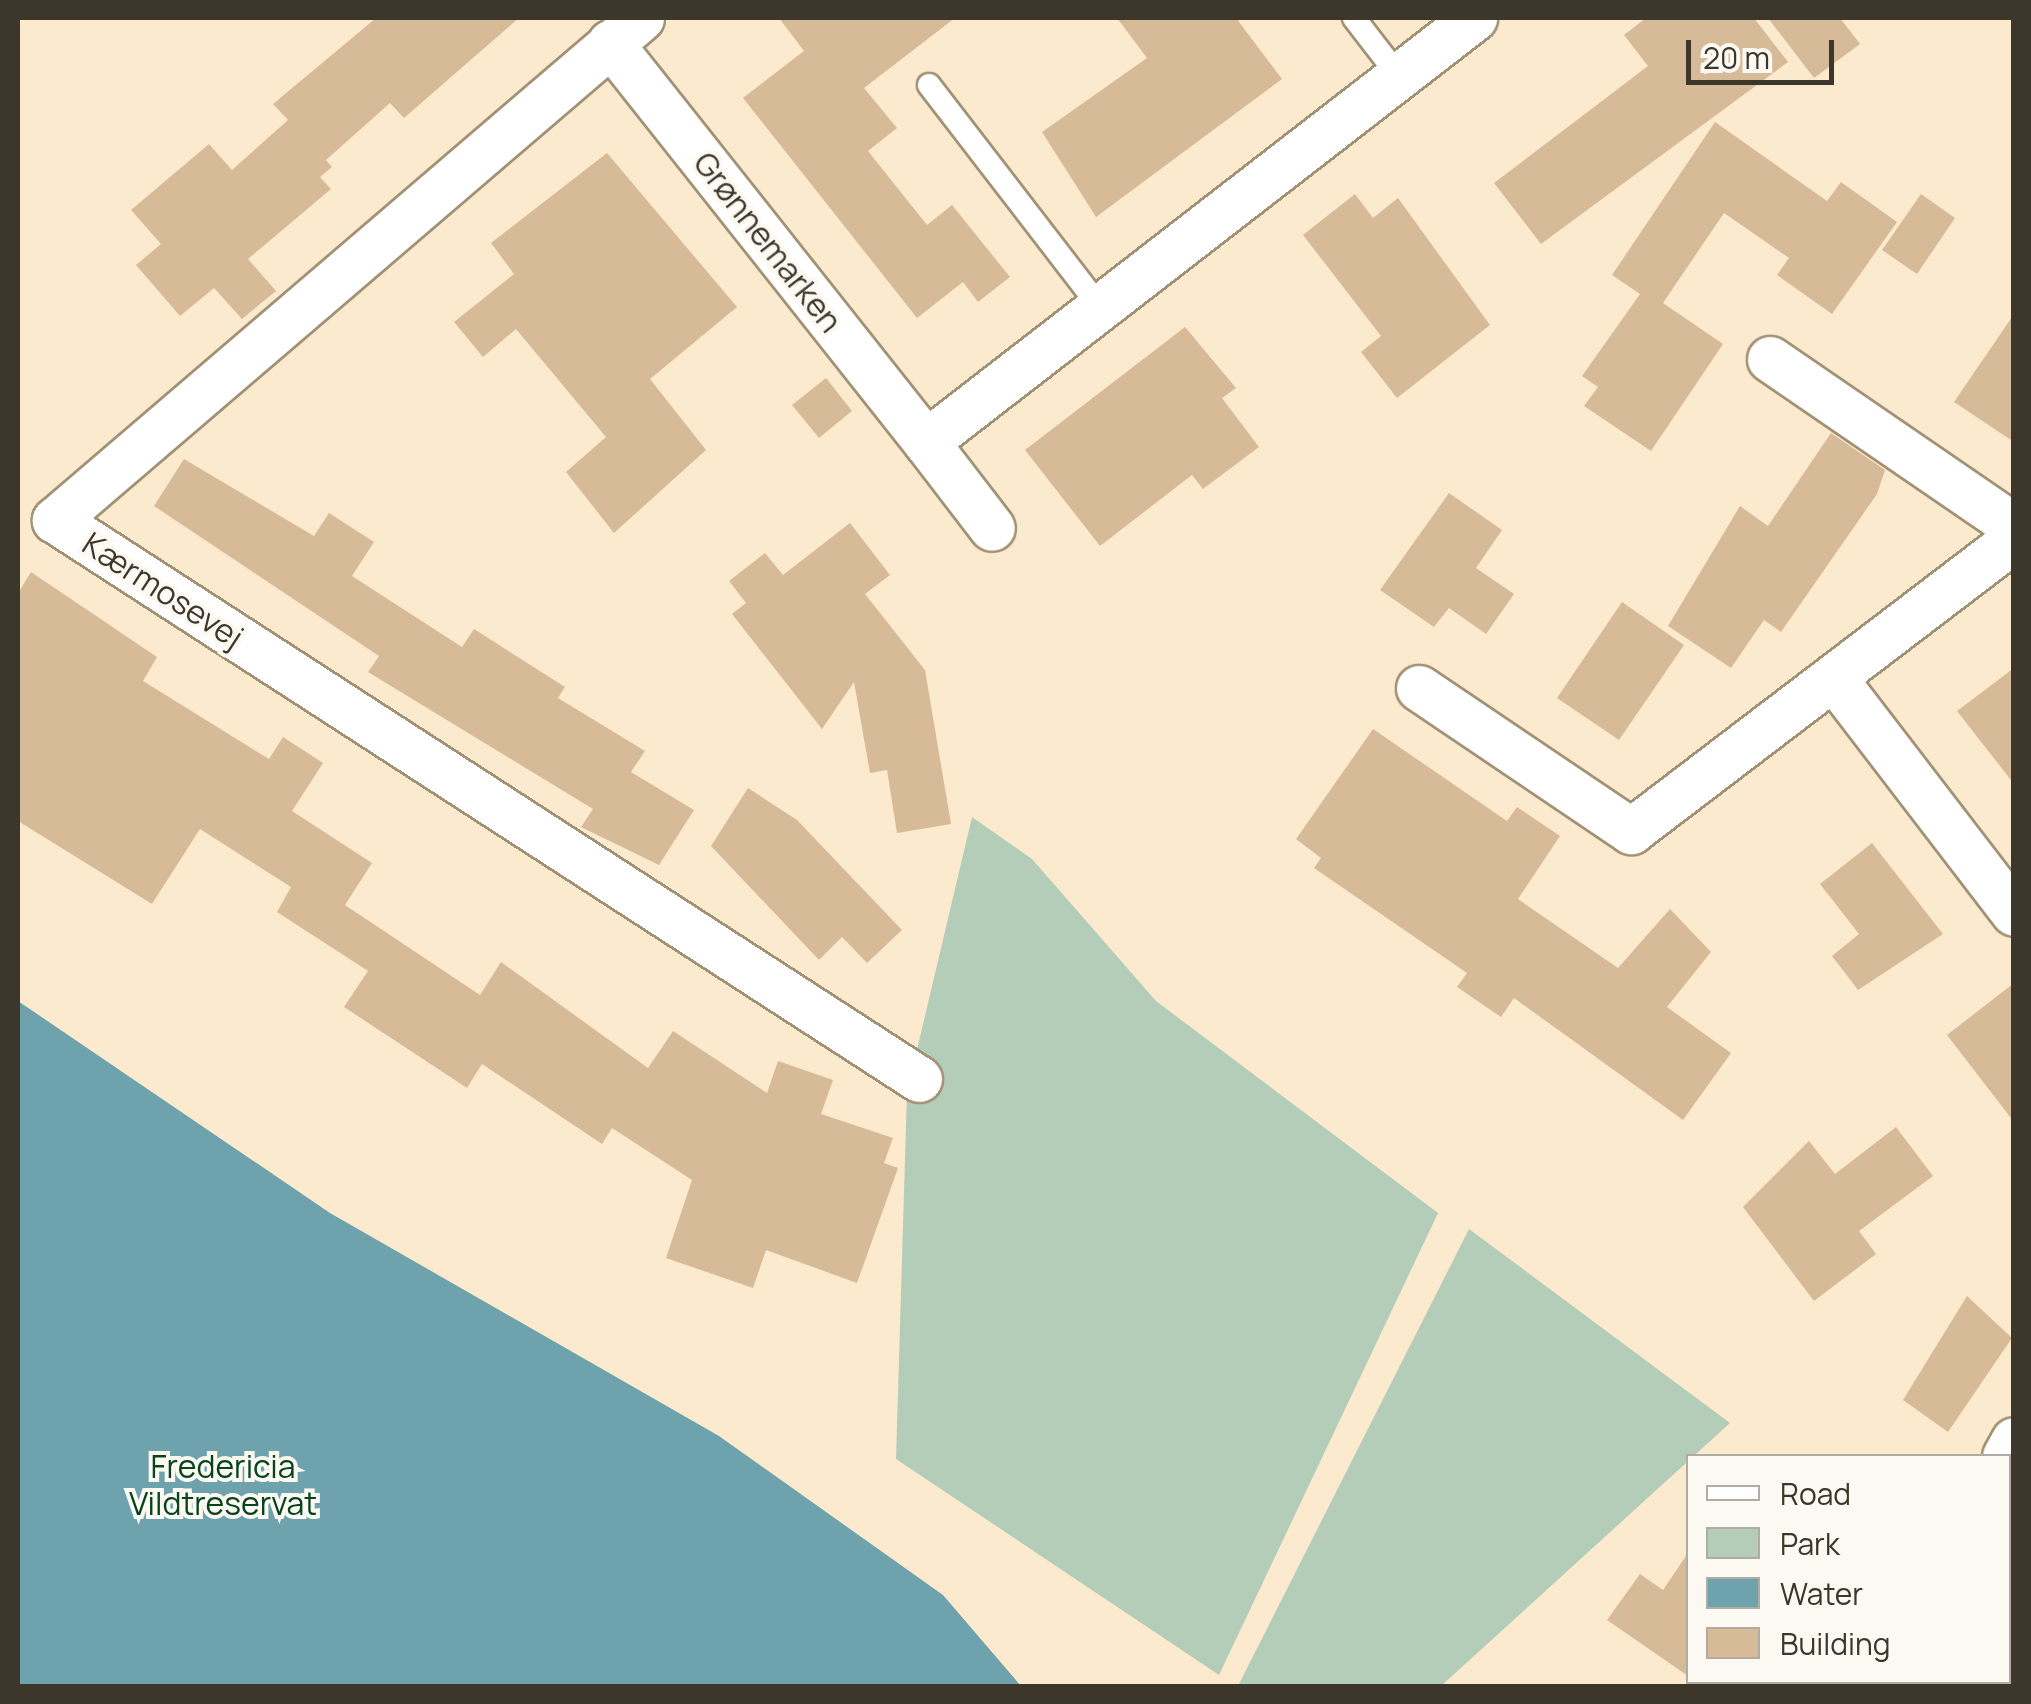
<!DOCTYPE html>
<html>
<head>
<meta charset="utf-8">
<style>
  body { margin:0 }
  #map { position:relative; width:2031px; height:1704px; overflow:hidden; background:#fbeacd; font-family:Manrope,sans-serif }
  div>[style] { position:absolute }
  .green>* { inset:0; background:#b4cdb8 }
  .water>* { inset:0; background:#6ea2ad }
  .building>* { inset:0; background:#d7bb98 }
  .roads { filter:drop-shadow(2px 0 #a19276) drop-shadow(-2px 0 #a19276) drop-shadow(0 2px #a19276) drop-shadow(0 -2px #a19276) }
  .service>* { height:22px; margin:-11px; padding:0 11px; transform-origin:11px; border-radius:11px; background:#fff }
  .minor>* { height:45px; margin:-22.5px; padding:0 22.5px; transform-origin:22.5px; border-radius:22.5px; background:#fff }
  span { translate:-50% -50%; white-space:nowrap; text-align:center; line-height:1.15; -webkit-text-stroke:8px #fcf9f3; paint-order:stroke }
  .street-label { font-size:32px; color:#3d362b }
  .park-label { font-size:32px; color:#06431e }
  .frame { position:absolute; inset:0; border:20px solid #3d362b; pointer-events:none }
  .legend { position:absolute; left:1686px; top:1454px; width:325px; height:230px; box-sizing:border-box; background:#fcf9f3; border:2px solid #b0aba3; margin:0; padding:12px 18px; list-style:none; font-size:30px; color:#3d362b }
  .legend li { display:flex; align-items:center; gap:20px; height:50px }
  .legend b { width:50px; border:2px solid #b0aba3 }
  .scale { position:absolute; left:1686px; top:40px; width:148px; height:45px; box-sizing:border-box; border:5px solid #3d362b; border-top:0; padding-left:12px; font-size:30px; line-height:35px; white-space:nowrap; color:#3d362b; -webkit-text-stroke:8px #fcf9f3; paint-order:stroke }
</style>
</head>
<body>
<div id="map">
  <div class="green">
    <i style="clip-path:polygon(972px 817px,1032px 859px,1156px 1001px,1438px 1213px,1219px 1675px,896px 1459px,907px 1092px)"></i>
    <i style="clip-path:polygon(1469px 1229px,1730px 1423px,1441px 1686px,1238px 1686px)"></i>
  </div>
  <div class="water">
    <i style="clip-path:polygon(18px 1001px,330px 1213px,719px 1436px,943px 1595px,1021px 1686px,18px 1686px)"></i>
  </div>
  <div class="building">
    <i style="clip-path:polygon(376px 18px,519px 18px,404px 118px,390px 103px,326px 160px,332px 167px,320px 177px,331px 189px,248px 259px,276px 291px,242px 319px,214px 288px,180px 316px,136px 265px,161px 244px,131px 210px,209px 144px,232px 170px,288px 120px,273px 104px)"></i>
    <i style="clip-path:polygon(779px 18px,955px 18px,864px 88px,897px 128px,868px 151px,927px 225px,952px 205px,1010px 277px,978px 302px,963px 282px,917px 318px,743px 98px,804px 51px)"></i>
    <i style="clip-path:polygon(1117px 18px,1236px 18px,1282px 79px,1096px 217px,1042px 132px,1147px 58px)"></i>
    <i style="clip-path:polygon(1646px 18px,1754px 18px,1788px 62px,1541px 244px,1494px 183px,1648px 66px,1624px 35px)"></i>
    <i style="clip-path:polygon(1768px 18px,1840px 18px,1860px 44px,1814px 78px)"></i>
    <i style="clip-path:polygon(1715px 122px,1827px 201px,1841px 182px,1897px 222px,1832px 314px,1777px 275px,1789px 258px,1724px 213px,1663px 303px,1723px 344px,1651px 451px,1584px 406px,1598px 387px,1582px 376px,1640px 294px,1612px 275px)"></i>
    <i style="clip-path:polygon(607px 153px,737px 307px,650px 379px,706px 450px,614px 533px,566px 472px,606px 437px,516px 329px,483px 357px,454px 322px,514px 274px,491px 243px)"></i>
    <i style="clip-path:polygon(1355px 194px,1373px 218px,1398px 198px,1490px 325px,1397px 398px,1361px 352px,1381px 336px,1303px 235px)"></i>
    <i style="clip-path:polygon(1921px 194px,1955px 218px,1917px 274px,1882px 250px)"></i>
    <i style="clip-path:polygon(2014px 314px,2014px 442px,1954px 402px)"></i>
    <i style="clip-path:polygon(1185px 327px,1236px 388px,1222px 398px,1259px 447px,1203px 489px,1192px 475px,1100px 546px,1025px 450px)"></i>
    <i style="clip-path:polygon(826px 378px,852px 411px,819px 438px,792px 405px)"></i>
    <i style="clip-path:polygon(1831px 433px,1885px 470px,1877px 494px,1781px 632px,1764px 620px,1731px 668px,1668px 626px,1740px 506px,1768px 526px)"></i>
    <i style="clip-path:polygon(184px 459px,314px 536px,329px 513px,374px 542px,352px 576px,462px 647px,474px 629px,565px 687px,558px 698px,645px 751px,631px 772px,694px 810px,659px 865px,581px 827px,593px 809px,368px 672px,379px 656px,154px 506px)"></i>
    <i style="clip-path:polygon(1449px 493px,1502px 530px,1476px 568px,1514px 594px,1486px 634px,1449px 608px,1434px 627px,1380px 590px)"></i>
    <i style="clip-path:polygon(850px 523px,890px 575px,865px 594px,925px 670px,951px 824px,897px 833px,887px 770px,870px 773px,854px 682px,822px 729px,732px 614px,746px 603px,729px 581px,765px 553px,783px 575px)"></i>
    <i style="clip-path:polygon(31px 572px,157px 657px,143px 681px,269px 759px,283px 737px,323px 763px,292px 811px,372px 863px,345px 905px,480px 995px,501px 962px,648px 1068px,673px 1031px,767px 1093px,778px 1061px,833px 1080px,821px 1114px,893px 1138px,884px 1163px,898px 1168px,857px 1283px,766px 1250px,753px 1288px,666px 1258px,692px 1180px,612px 1128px,602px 1144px,482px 1064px,467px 1088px,344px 1007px,368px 971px,277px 912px,291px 887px,200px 829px,152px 904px,18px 821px,18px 593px)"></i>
    <i style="clip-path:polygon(1622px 602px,1684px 645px,1619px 740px,1557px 698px)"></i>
    <i style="clip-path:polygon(2014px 668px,2014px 784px,1957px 711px)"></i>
    <i style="clip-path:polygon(1373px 729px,1507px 821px,1517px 807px,1560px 836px,1518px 899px,1618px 968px,1670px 909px,1711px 952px,1667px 1007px,1731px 1053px,1683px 1120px,1514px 998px,1501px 1017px,1457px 987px,1467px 973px,1314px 868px,1321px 858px,1296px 839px)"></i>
    <i style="clip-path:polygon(748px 788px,797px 820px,902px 930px,867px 963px,842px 937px,819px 960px,711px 846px)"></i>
    <i style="clip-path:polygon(1872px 843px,1943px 934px,1858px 990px,1832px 956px,1859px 934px,1820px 884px)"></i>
    <i style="clip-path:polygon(2014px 983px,2014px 1122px,1947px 1035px)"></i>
    <i style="clip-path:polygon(1896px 1127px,1933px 1176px,1859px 1231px,1876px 1254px,1814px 1301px,1743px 1207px,1809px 1141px,1835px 1174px)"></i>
    <i style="clip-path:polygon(1967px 1296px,2012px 1338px,1948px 1432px,1903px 1400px)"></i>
    <i style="clip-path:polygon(1688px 1553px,1688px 1676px,1607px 1620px,1640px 1574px,1663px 1590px)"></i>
  </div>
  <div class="roads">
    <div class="service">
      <i style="left:1354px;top:18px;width:72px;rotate:52.3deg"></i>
      <i style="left:929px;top:85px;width:279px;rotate:52.4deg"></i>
    </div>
    <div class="minor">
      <i style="left:641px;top:18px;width:772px;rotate:139.41deg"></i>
      <i style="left:55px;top:520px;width:1029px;rotate:32.9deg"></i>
      <i style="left:610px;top:43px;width:509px;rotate:51.62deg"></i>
      <i style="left:926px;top:442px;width:693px;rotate:-37.73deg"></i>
      <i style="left:1770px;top:359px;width:296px;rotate:34.4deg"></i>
      <i style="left:926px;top:442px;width:108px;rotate:52.5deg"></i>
      <i style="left:1836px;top:681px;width:292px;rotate:52.5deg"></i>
      <i style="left:1419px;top:688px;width:256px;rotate:34deg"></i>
      <i style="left:1631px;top:831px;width:482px;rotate:-37.3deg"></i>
      <i style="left:2005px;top:1456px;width:18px;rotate:-61deg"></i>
      <i style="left:1885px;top:1686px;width:6px;rotate:-45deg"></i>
    </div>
  </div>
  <div class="street-label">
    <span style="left:768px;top:242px;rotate:52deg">Grønnemarken</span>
    <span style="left:163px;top:590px;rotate:33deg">Kærmosevej</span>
  </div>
  <div class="park-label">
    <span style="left:223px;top:1485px">Fredericia<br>Vildtreservat</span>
  </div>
  <div class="frame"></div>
  <ul class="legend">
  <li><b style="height:12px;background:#fff"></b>Road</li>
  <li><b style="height:28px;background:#b4cdb8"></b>Park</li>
  <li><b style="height:28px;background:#6ea2ad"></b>Water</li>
  <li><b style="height:28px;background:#d7bb98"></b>Building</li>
  </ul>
  <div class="scale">20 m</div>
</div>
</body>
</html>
